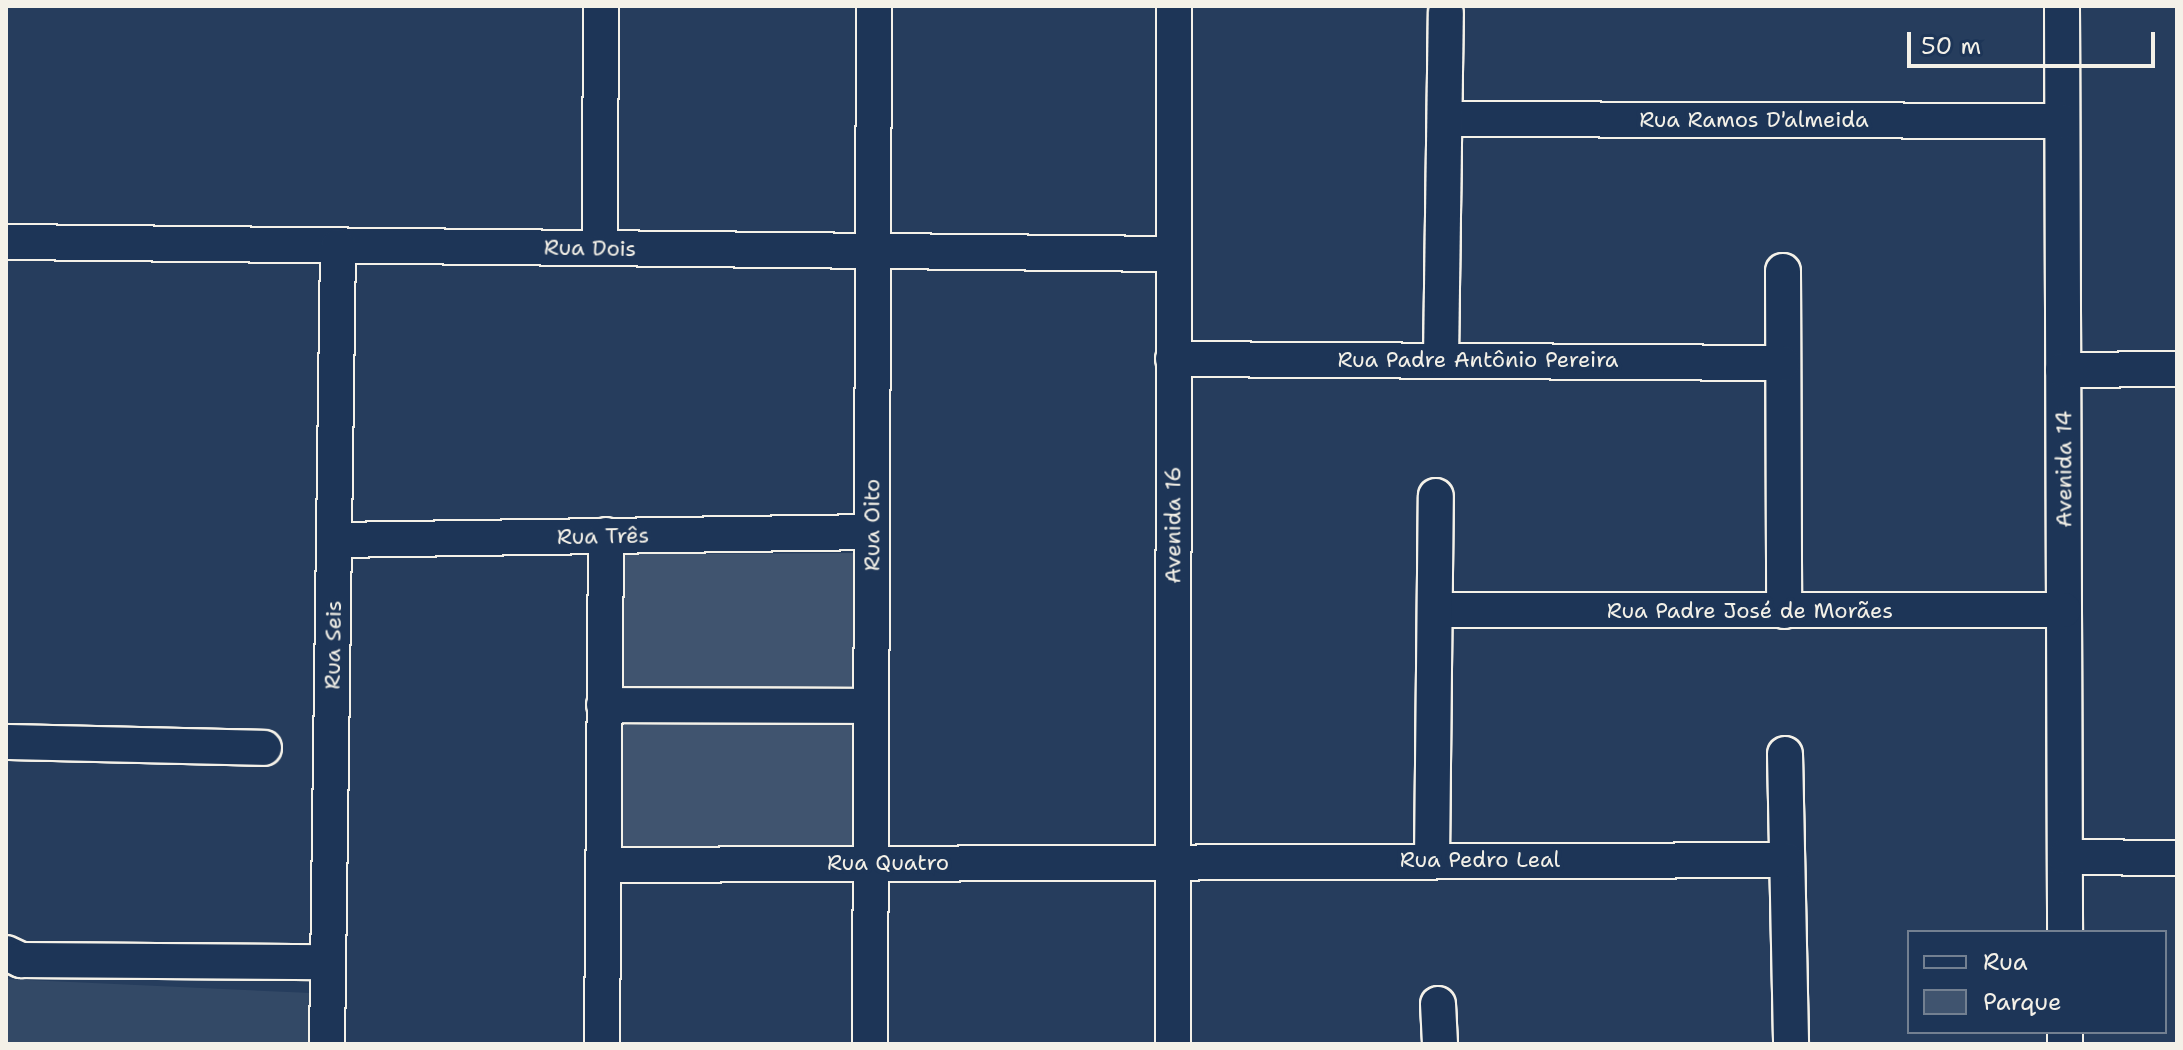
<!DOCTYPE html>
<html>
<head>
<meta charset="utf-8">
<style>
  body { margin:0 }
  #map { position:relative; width:2183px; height:1050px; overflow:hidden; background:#263d5d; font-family:"Shantell Sans",sans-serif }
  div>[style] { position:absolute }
  .built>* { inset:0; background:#334966 }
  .green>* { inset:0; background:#40546f }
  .roads { filter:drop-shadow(2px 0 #f4f1e8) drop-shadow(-2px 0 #f4f1e8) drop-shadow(0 2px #f4f1e8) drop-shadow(0 -2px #f4f1e8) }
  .minor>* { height:34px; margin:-17px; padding:0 17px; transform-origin:17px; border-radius:17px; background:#1d3557 }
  span { translate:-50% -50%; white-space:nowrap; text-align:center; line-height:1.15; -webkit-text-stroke:8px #1d3557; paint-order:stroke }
  .street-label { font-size:22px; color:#f4f1e8 }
  .frame { position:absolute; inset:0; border:8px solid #f4f1e8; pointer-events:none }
  .legend { position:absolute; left:1907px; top:930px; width:260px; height:104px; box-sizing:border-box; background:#1d3557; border:2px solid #738091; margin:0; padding:10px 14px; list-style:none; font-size:24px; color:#f4f1e8 }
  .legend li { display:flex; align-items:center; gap:16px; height:40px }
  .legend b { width:40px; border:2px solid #738091 }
  .scale { position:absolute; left:1907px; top:32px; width:248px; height:36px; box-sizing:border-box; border:4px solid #f4f1e8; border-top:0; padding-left:10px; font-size:24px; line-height:28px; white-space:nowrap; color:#f4f1e8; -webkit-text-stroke:6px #1d3557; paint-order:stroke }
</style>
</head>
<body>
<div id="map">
  <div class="built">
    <i style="clip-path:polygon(6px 979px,311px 993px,309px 1044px,6px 1044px)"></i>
  </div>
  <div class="green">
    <i style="clip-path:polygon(858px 553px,858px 849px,622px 850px,623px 554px)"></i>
  </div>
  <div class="roads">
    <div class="minor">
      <i style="left:2062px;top:6px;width:926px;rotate:89.81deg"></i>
      <i style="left:1447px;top:119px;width:615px;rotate:0.19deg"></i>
      <i style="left:6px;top:242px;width:1167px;rotate:0.59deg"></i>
      <i style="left:600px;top:248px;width:242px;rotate:-89.8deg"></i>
      <i style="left:1783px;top:271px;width:340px;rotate:89.8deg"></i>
      <i style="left:1173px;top:359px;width:610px;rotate:0.38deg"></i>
      <i style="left:1441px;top:359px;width:346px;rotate:-89.2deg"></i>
      <i style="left:2063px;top:370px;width:114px;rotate:-0.5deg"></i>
      <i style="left:334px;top:540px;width:538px;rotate:-0.85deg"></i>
      <i style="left:1437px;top:610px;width:627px"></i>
      <i style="left:604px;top:705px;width:267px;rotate:0.2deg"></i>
      <i style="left:6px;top:742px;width:258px;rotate:1.3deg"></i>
      <i style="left:1785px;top:754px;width:290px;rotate:88.8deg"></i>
      <i style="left:2065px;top:857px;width:112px;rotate:0.5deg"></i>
      <i style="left:1432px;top:860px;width:364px;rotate:-89.4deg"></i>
      <i style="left:603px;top:865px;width:1184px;rotate:-0.24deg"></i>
      <i style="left:6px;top:953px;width:17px;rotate:25deg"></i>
      <i style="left:21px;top:960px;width:307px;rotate:0.4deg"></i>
      <i style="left:1438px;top:1004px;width:40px;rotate:87.1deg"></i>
      <i style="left:2065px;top:1032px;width:12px;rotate:90deg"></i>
      <i style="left:327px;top:1044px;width:798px;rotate:-89.21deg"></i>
      <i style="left:602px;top:1044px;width:509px;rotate:-89.55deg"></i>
      <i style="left:870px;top:1044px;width:1038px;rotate:-89.78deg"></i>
      <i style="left:1173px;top:1044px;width:1038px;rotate:-89.94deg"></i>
    </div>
  </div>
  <div class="street-label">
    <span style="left:1754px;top:120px">Rua Ramos D'almeida</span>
    <span style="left:590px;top:248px;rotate:1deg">Rua Dois</span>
    <span style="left:1478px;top:360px">Rua Padre Antônio Pereira</span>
    <span style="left:2064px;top:469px;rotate:-90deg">Avenida 14</span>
    <span style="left:872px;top:525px;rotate:-90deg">Rua Oito</span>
    <span style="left:1173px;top:525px;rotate:-90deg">Avenida 16</span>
    <span style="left:603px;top:536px;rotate:-1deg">Rua Três</span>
    <span style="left:1750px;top:611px">Rua Padre José de Morães</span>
    <span style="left:333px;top:645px;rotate:-89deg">Rua Seis</span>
    <span style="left:1480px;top:860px">Rua Pedro Leal</span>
    <span style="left:888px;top:863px">Rua Quatro</span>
  </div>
  <div class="frame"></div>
  <ul class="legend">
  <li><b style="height:10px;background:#1d3557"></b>Rua</li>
  <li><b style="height:22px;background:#40546f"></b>Parque</li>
  </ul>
  <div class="scale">50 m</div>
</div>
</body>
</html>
